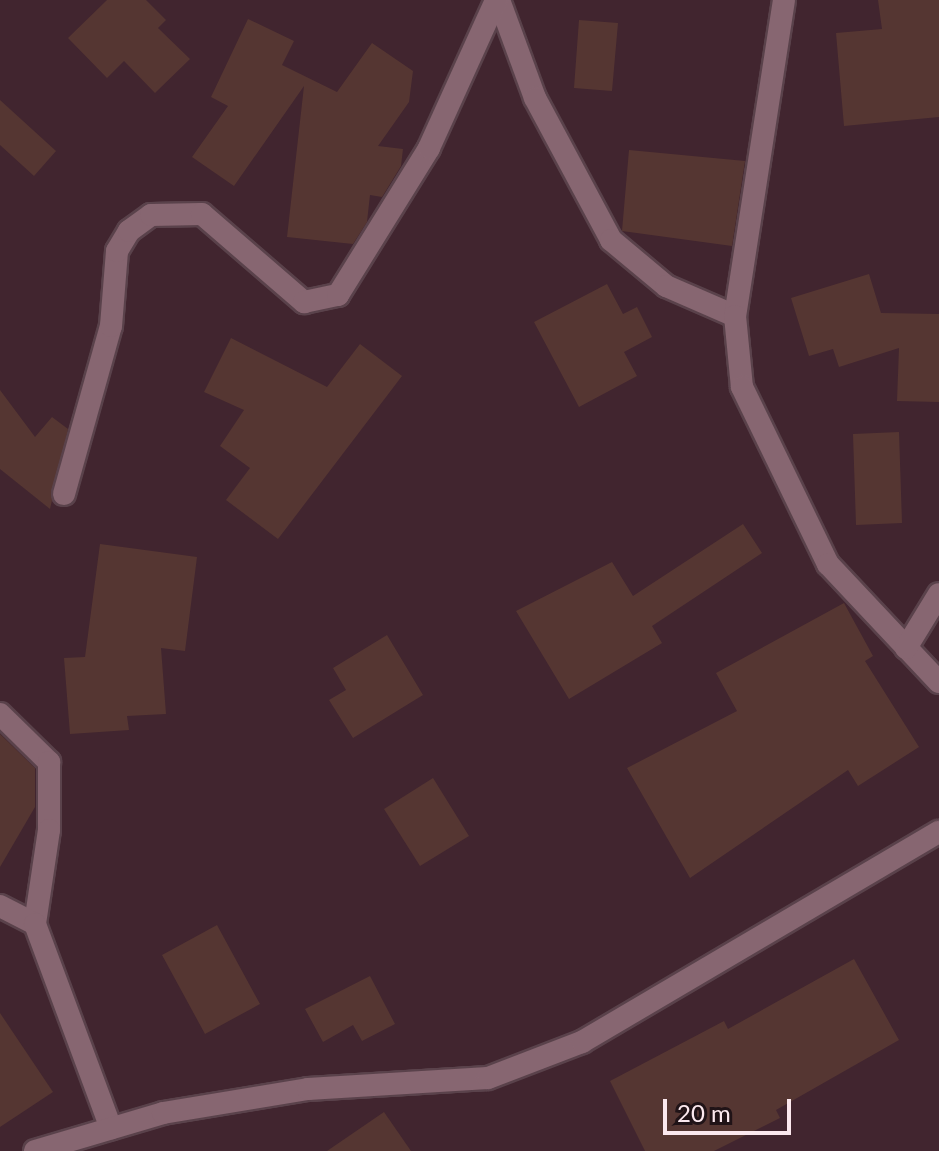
<!DOCTYPE html>
<html>
<head>
<meta charset="utf-8">
<style>
  body { margin:0 }
  #map { position:relative; width:939px; height:1151px; overflow:hidden; background:#41252f; font-family:Lato,sans-serif }
  div>[style] { position:absolute }
  .building>* { inset:0; background:#553632 }
  .roads { filter:drop-shadow(2px 0 #5a424b) drop-shadow(-2px 0 #5a424b) drop-shadow(0 2px #5a424b) drop-shadow(0 -2px #5a424b) }
  .minor>* { height:22px; margin:-11px; padding:0 11px; transform-origin:11px; border-radius:11px; background:#876671 }
  .tertiary>* { height:22px; margin:-11px; padding:0 11px; transform-origin:11px; border-radius:11px; background:#876671 }
  span { translate:-50% -50%; white-space:nowrap; text-align:center; line-height:1.15; -webkit-text-stroke:7px #201317; paint-order:stroke }
  .scale { position:absolute; left:663px; top:1099px; width:128px; height:36px; box-sizing:border-box; border:4px solid #fbe8ee; border-top:0; padding-left:10px; font-size:24px; line-height:28px; white-space:nowrap; color:#fbe8ee; -webkit-text-stroke:6px #201317; paint-order:stroke }
</style>
</head>
<body>
<div id="map">
  <div class="building">
    <i style="clip-path:polygon(107px 0,146px 0,166px 20px,158px 28px,190px 59px,155px 93px,124px 61px,107px 78px,68px 38px)"></i>
    <i style="clip-path:polygon(878px 0,939px 0,939px 117px,844px 126px,836px 33px,882px 29px)"></i>
    <i style="clip-path:polygon(248px 19px,294px 41px,282px 65px,337px 92px,372px 43px,413px 71px,409px 102px,378px 146px,403px 149px,401px 166px,382px 197px,370px 195px,367px 222px,353px 244px,287px 237px,304px 86px,234px 186px,192px 157px,228px 106px,211px 97px)"></i>
    <i style="clip-path:polygon(579px 20px,618px 23px,612px 91px,574px 88px)"></i>
    <i style="clip-path:polygon(0 100px,56px 151px,34px 176px,0 145px)"></i>
    <i style="clip-path:polygon(629px 150px,745px 161px,732px 246px,622px 231px)"></i>
    <i style="clip-path:polygon(869px 274px,881px 313px,939px 314px,939px 402px,897px 401px,899px 348px,839px 367px,833px 349px,809px 356px,791px 298px)"></i>
    <i style="clip-path:polygon(607px 284px,623px 314px,637px 307px,652px 337px,624px 352px,637px 376px,579px 407px,534px 322px)"></i>
    <i style="clip-path:polygon(231px 338px,327px 387px,360px 344px,402px 376px,278px 539px,226px 500px,250px 468px,220px 446px,244px 410px,204px 392px)"></i>
    <i style="clip-path:polygon(0 390px,35px 437px,52px 417px,68px 429px,50px 509px,0 469px)"></i>
    <i style="clip-path:polygon(899px 432px,902px 523px,856px 525px,853px 434px)"></i>
    <i style="clip-path:polygon(743px 524px,762px 553px,652px 626px,662px 643px,569px 699px,516px 611px,612px 562px,633px 596px)"></i>
    <i style="clip-path:polygon(100px 544px,197px 557px,185px 651px,161px 648px,166px 714px,127px 716px,129px 730px,70px 734px,64px 658px,85px 657px)"></i>
    <i style="clip-path:polygon(844px 603px,873px 656px,865px 661px,919px 747px,858px 786px,848px 770px,690px 878px,627px 768px,737px 711px,716px 673px)"></i>
    <i style="clip-path:polygon(387px 635px,423px 695px,353px 738px,329px 700px,346px 690px,333px 668px)"></i>
    <i style="clip-path:polygon(0 734px,35px 768px,35px 807px,0 867px)"></i>
    <i style="clip-path:polygon(433px 778px,469px 836px,420px 866px,384px 809px)"></i>
    <i style="clip-path:polygon(217px 925px,260px 1004px,205px 1034px,162px 955px)"></i>
    <i style="clip-path:polygon(854px 959px,899px 1040px,776px 1110px,780px 1118px,714px 1151px,645px 1151px,610px 1081px,724px 1021px,728px 1029px)"></i>
    <i style="clip-path:polygon(370px 976px,395px 1024px,362px 1041px,353px 1025px,323px 1042px,305px 1009px)"></i>
    <i style="clip-path:polygon(0 1013px,53px 1092px,0 1127px)"></i>
    <i style="clip-path:polygon(384px 1112px,411px 1151px,327px 1151px)"></i>
  </div>
  <div class="roads">
    <div class="minor">
      <i style="left:499px;top:0;width:104px;rotate:69.8deg"></i>
      <i style="left:535px;top:98px;width:161px;rotate:61.8deg"></i>
      <i style="left:611px;top:240px;width:72px;rotate:39.9deg"></i>
      <i style="left:666px;top:286px;width:75px;rotate:23.5deg"></i>
      <i style="left:784px;top:0;width:320px;rotate:98.8deg"></i>
      <i style="left:735px;top:316px;width:71px;rotate:84.4deg"></i>
      <i style="left:742px;top:387px;width:197px;rotate:64.1deg"></i>
      <i style="left:828px;top:564px;width:162px;rotate:46.8deg"></i>
      <i style="left:64px;top:494px;width:174px;rotate:-74.4deg"></i>
      <i style="left:111px;top:326px;width:75px;rotate:-85.4deg"></i>
      <i style="left:117px;top:251px;width:23px;rotate:-59deg"></i>
      <i style="left:129px;top:231px;width:27px;rotate:-36deg"></i>
      <i style="left:151px;top:215px;width:51px;rotate:-1.1deg"></i>
      <i style="left:202px;top:214px;width:135px;rotate:40.8deg"></i>
      <i style="left:304px;top:302px;width:35px;rotate:-12deg"></i>
      <i style="left:338px;top:295px;width:173px;rotate:-58.2deg"></i>
      <i style="left:429px;top:148px;width:162px;rotate:-65.6deg"></i>
      <i style="left:906px;top:648px;width:63px;rotate:-58.6deg"></i>
      <i style="left:0;top:714px;width:69px;rotate:44.4deg"></i>
      <i style="left:49px;top:762px;width:68px;rotate:90deg"></i>
      <i style="left:49px;top:830px;width:95px;rotate:98.5deg"></i>
      <i style="left:0;top:906px;width:39px;rotate:27deg"></i>
      <i style="left:35px;top:924px;width:218px;rotate:69.6deg"></i>
    </div>
    <div class="tertiary">
      <i style="left:35px;top:1151px;width:134px;rotate:-16.5deg"></i>
      <i style="left:163px;top:1113px;width:147px;rotate:-9.4deg"></i>
      <i style="left:308px;top:1089px;width:180px;rotate:-3.5deg"></i>
      <i style="left:488px;top:1078px;width:101px;rotate:-21deg"></i>
      <i style="left:582px;top:1042px;width:414px;rotate:-30.5deg"></i>
    </div>
  </div>
  <div class="scale">20 m</div>
</div>
</body>
</html>
